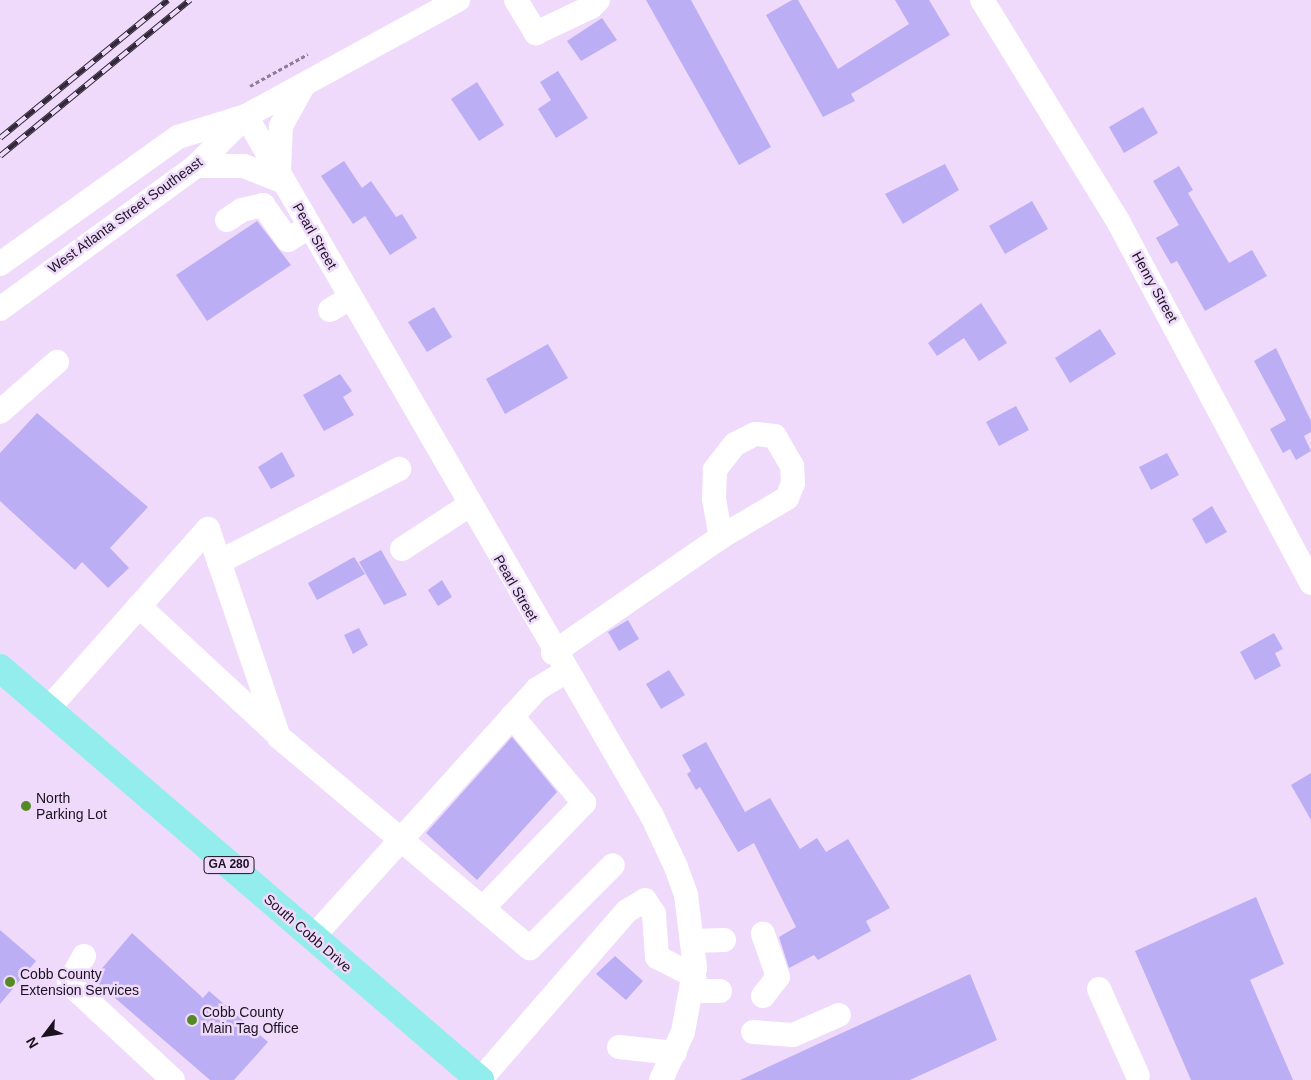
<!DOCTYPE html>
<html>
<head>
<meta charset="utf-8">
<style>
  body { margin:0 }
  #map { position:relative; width:1311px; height:1080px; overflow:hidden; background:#efdafb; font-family:Arial,sans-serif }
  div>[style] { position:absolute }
  .building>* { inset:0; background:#bcaef4 }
  .path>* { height:3px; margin-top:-1.5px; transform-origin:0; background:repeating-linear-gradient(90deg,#8e7f97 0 4px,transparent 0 6.5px) }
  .minor>* { height:24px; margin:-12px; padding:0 12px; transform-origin:12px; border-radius:12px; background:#fff }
  .major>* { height:28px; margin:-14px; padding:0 14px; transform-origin:14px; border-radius:14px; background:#92edec }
  .rail>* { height:5.5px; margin-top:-2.75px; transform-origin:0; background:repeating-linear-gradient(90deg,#efdafb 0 11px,#312737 0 22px); box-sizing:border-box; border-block:1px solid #312737 }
  .dots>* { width:14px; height:14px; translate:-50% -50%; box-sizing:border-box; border:2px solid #efdafb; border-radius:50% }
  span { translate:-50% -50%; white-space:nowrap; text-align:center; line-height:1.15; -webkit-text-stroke:5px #efdafb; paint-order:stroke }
  .shield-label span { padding:1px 4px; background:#efdafb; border:1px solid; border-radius:4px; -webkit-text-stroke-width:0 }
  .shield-label { font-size:12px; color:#1b1220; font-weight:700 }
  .street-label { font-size:14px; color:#1b1220 }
  .poi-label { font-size:14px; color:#1b1220 }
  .left { translate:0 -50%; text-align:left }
  .north { position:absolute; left:20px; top:1010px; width:50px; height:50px; -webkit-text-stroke:4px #efdafb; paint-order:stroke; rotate:239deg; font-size:14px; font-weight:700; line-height:20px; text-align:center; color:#1b1220 }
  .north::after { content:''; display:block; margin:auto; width:18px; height:22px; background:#1b1220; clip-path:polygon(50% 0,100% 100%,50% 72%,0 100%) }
</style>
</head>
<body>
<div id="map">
  <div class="building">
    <i style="clip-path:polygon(646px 0,691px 0,771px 147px,739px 165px)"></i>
    <i style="clip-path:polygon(792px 0,798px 0,838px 69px,909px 24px,895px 0,929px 0,950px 35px,851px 94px,855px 101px,823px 117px,766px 15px)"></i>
    <i style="clip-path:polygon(602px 18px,617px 40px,581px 61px,567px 41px)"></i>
    <i style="clip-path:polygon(558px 71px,588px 118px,556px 138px,538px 109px,551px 100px,540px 82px)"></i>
    <i style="clip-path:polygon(477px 82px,504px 125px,479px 141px,451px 99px)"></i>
    <i style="clip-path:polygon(1143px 107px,1158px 133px,1124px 153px,1109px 127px)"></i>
    <i style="clip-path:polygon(344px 161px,362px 188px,371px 181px,396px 217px,402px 214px,417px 238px,390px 255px,365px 216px,353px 224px,321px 176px)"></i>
    <i style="clip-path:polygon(945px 164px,959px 190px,903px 224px,885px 194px)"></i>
    <i style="clip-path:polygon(1179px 166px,1193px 190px,1188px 193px,1229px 263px,1252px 250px,1267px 276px,1205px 311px,1177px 261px,1171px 264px,1156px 238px,1179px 225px,1153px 181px)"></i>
    <i style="clip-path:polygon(1032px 201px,1048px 229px,1005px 254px,989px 226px)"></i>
    <i style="clip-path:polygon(257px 221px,291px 265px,207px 321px,176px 275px)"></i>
    <i style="clip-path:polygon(981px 303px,1007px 343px,979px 361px,964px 338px,937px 356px,928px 343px)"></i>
    <i style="clip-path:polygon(434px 307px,452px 337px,427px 352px,408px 322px)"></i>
    <i style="clip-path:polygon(1100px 329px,1116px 354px,1070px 383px,1055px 358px)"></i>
    <i style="clip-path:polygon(548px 344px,568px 378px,505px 414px,486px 379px)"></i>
    <i style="clip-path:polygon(1276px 348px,1311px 421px,1311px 432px,1304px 436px,1311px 451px,1296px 460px,1290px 449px,1283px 453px,1270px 429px,1286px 420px,1254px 361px)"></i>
    <i style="clip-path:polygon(340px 374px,352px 391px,343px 397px,354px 415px,324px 431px,303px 395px)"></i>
    <i style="clip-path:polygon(1016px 406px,1029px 430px,999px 446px,986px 422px)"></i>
    <i style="clip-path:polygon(37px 413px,148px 507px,110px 548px,129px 568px,108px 588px,82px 562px,75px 570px,0 501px,0 453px)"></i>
    <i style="clip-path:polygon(282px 452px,295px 476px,271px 489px,258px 467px)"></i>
    <i style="clip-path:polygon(1167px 453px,1179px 475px,1151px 490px,1139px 467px)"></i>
    <i style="clip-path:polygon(1212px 506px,1227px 532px,1206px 544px,1192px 519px)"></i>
    <i style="clip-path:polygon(381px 550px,407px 595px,384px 605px,359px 562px)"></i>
    <i style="clip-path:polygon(354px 557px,365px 574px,317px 600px,308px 583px)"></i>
    <i style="clip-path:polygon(442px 580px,452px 597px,438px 606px,428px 590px)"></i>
    <i style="clip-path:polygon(628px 620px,639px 639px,619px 651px,608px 632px)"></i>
    <i style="clip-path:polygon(359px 628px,368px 645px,353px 654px,344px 635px)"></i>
    <i style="clip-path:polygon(1274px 633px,1283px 649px,1275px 653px,1281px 666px,1255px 680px,1240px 652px)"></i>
    <i style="clip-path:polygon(669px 670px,685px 695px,661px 709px,646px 684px)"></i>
    <i style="clip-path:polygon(512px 737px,557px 792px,477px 880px,426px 833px)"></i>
    <i style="clip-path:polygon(706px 742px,745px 812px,770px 798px,800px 849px,817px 838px,826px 852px,848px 839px,890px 908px,866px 921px,871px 931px,818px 960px,814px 955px,789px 968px,779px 937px,796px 927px,754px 843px,738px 852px,700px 787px,696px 790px,687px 774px,691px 771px,682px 755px)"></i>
    <i style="clip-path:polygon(1311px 773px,1311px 820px,1291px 785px)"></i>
    <i style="clip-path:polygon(1256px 897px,1284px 964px,1250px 980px,1293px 1080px,1191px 1080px,1135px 951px)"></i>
    <i style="clip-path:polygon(0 930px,36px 961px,0 1004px)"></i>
    <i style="clip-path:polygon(132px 933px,203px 998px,209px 991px,268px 1042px,234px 1080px,210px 1080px,93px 979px)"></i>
    <i style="clip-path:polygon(615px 956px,643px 981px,626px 1000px,596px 974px)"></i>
    <i style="clip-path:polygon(970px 974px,997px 1040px,910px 1080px,740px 1080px)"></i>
  </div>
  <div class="path">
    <i style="left:250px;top:86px;width:66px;rotate:-28.9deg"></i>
  </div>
  <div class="minor">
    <i style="left:516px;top:0;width:39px;rotate:59deg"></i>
    <i style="left:536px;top:33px;width:61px;rotate:-25.3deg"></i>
    <i style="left:591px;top:7px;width:10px;rotate:-45deg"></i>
    <i style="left:982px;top:0;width:262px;rotate:58.4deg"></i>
    <i style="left:1119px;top:223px;width:408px;rotate:61.9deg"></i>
    <i style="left:246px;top:116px;width:809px;rotate:59.89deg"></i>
    <i style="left:652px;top:816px;width:56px;rotate:64.8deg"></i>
    <i style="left:676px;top:867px;width:30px;rotate:70deg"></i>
    <i style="left:686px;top:895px;width:73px;rotate:82.9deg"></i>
    <i style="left:695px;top:967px;width:66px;rotate:100.5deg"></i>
    <i style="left:683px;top:1032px;width:53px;rotate:114.6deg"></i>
    <i style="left:196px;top:166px;width:48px"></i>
    <i style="left:244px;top:166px;width:43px;rotate:21.8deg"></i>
    <i style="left:279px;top:171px;width:45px;rotate:-87.5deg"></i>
    <i style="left:281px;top:126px;width:46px;rotate:-61.2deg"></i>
    <i style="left:227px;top:220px;width:18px;rotate:-34deg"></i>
    <i style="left:242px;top:210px;width:22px;rotate:-13deg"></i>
    <i style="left:263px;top:205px;width:43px;rotate:54.5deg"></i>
    <i style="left:288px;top:240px;width:25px;rotate:-32deg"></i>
    <i style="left:0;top:264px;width:219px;rotate:-35.5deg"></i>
    <i style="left:178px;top:137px;width:71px;rotate:-17.2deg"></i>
    <i style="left:246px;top:116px;width:242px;rotate:-28.7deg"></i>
    <i style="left:0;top:309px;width:243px;rotate:-36.1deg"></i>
    <i style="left:196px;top:166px;width:66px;rotate:-45deg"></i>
    <i style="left:330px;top:310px;width:23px;rotate:-31deg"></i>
    <i style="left:0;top:412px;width:76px;rotate:-41.3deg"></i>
    <i style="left:208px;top:529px;width:220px;rotate:71.2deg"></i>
    <i style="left:279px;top:737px;width:328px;rotate:40.1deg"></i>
    <i style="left:530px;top:948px;width:117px;rotate:-45deg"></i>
    <i style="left:402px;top:549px;width:79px;rotate:-33.1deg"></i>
    <i style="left:219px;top:562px;width:203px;rotate:-27.3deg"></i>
    <i style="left:139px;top:606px;width:183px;rotate:42.8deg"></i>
    <i style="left:553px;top:653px;width:204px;rotate:-34.6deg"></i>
    <i style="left:721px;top:537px;width:77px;rotate:-30.6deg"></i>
    <i style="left:787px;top:498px;width:16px;rotate:-68deg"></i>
    <i style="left:793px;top:483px;width:17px;rotate:-93deg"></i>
    <i style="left:792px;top:466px;width:34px;rotate:-120deg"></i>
    <i style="left:775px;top:436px;width:20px;rotate:-174deg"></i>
    <i style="left:755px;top:434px;width:22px;rotate:153deg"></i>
    <i style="left:735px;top:444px;width:33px;rotate:128deg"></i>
    <i style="left:715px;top:470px;width:29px;rotate:92deg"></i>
    <i style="left:714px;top:499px;width:39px;rotate:80deg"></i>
    <i style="left:48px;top:709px;width:241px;rotate:-48.4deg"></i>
    <i style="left:483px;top:908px;width:146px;rotate:-46.1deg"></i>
    <i style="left:584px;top:803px;width:113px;rotate:-129.6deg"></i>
    <i style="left:313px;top:937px;width:334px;rotate:-47.9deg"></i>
    <i style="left:537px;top:689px;width:33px;rotate:-31deg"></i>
    <i style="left:694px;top:941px;width:30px;rotate:-2deg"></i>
    <i style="left:84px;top:956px;width:31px;rotate:119deg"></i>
    <i style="left:69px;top:983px;width:142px;rotate:43deg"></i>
    <i style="left:1099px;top:989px;width:95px;rotate:65.9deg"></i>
    <i style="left:691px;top:991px;width:29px"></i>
    <i style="left:763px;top:996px;width:24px;rotate:-52deg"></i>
    <i style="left:778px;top:977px;width:46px;rotate:-109.2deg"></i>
    <i style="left:753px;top:1032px;width:40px;rotate:4.3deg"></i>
    <i style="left:793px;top:1035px;width:50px;rotate:-23.5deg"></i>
    <i style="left:619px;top:1047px;width:56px;rotate:6.1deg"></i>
    <i style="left:480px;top:1080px;width:224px;rotate:-49deg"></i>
    <i style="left:627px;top:911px;width:21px;rotate:-31deg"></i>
    <i style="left:645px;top:900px;width:17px;rotate:57deg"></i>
    <i style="left:654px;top:914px;width:43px;rotate:86deg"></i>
    <i style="left:657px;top:957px;width:42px;rotate:27.2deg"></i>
  </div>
  <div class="major">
    <i style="left:0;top:668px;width:633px;rotate:40.64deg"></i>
  </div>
  <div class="rail">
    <i style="left:0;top:138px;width:217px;rotate:-39.4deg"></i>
    <i style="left:0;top:156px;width:246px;rotate:-39.4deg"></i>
  </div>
  <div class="dots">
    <i style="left:26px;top:806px;background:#548a24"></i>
    <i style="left:10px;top:982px;background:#548a24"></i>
    <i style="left:192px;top:1020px;background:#548a24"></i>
  </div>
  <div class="shield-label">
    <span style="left:229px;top:865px">GA 280</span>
  </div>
  <div class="street-label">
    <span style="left:125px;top:215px;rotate:-36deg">West Atlanta Street Southeast</span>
    <span style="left:315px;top:236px;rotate:60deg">Pearl Street</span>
    <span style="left:1155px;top:287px;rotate:61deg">Henry Street</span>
    <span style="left:516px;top:588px;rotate:60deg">Pearl Street</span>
    <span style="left:308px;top:933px;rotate:41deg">South Cobb Drive</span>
  </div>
  <div class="poi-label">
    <span class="left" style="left:36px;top:806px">North<br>Parking Lot</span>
    <span class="left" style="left:20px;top:982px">Cobb County<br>Extension Services</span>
    <span class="left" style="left:202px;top:1020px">Cobb County<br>Main Tag Office</span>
  </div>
  <div class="north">N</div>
</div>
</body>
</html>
